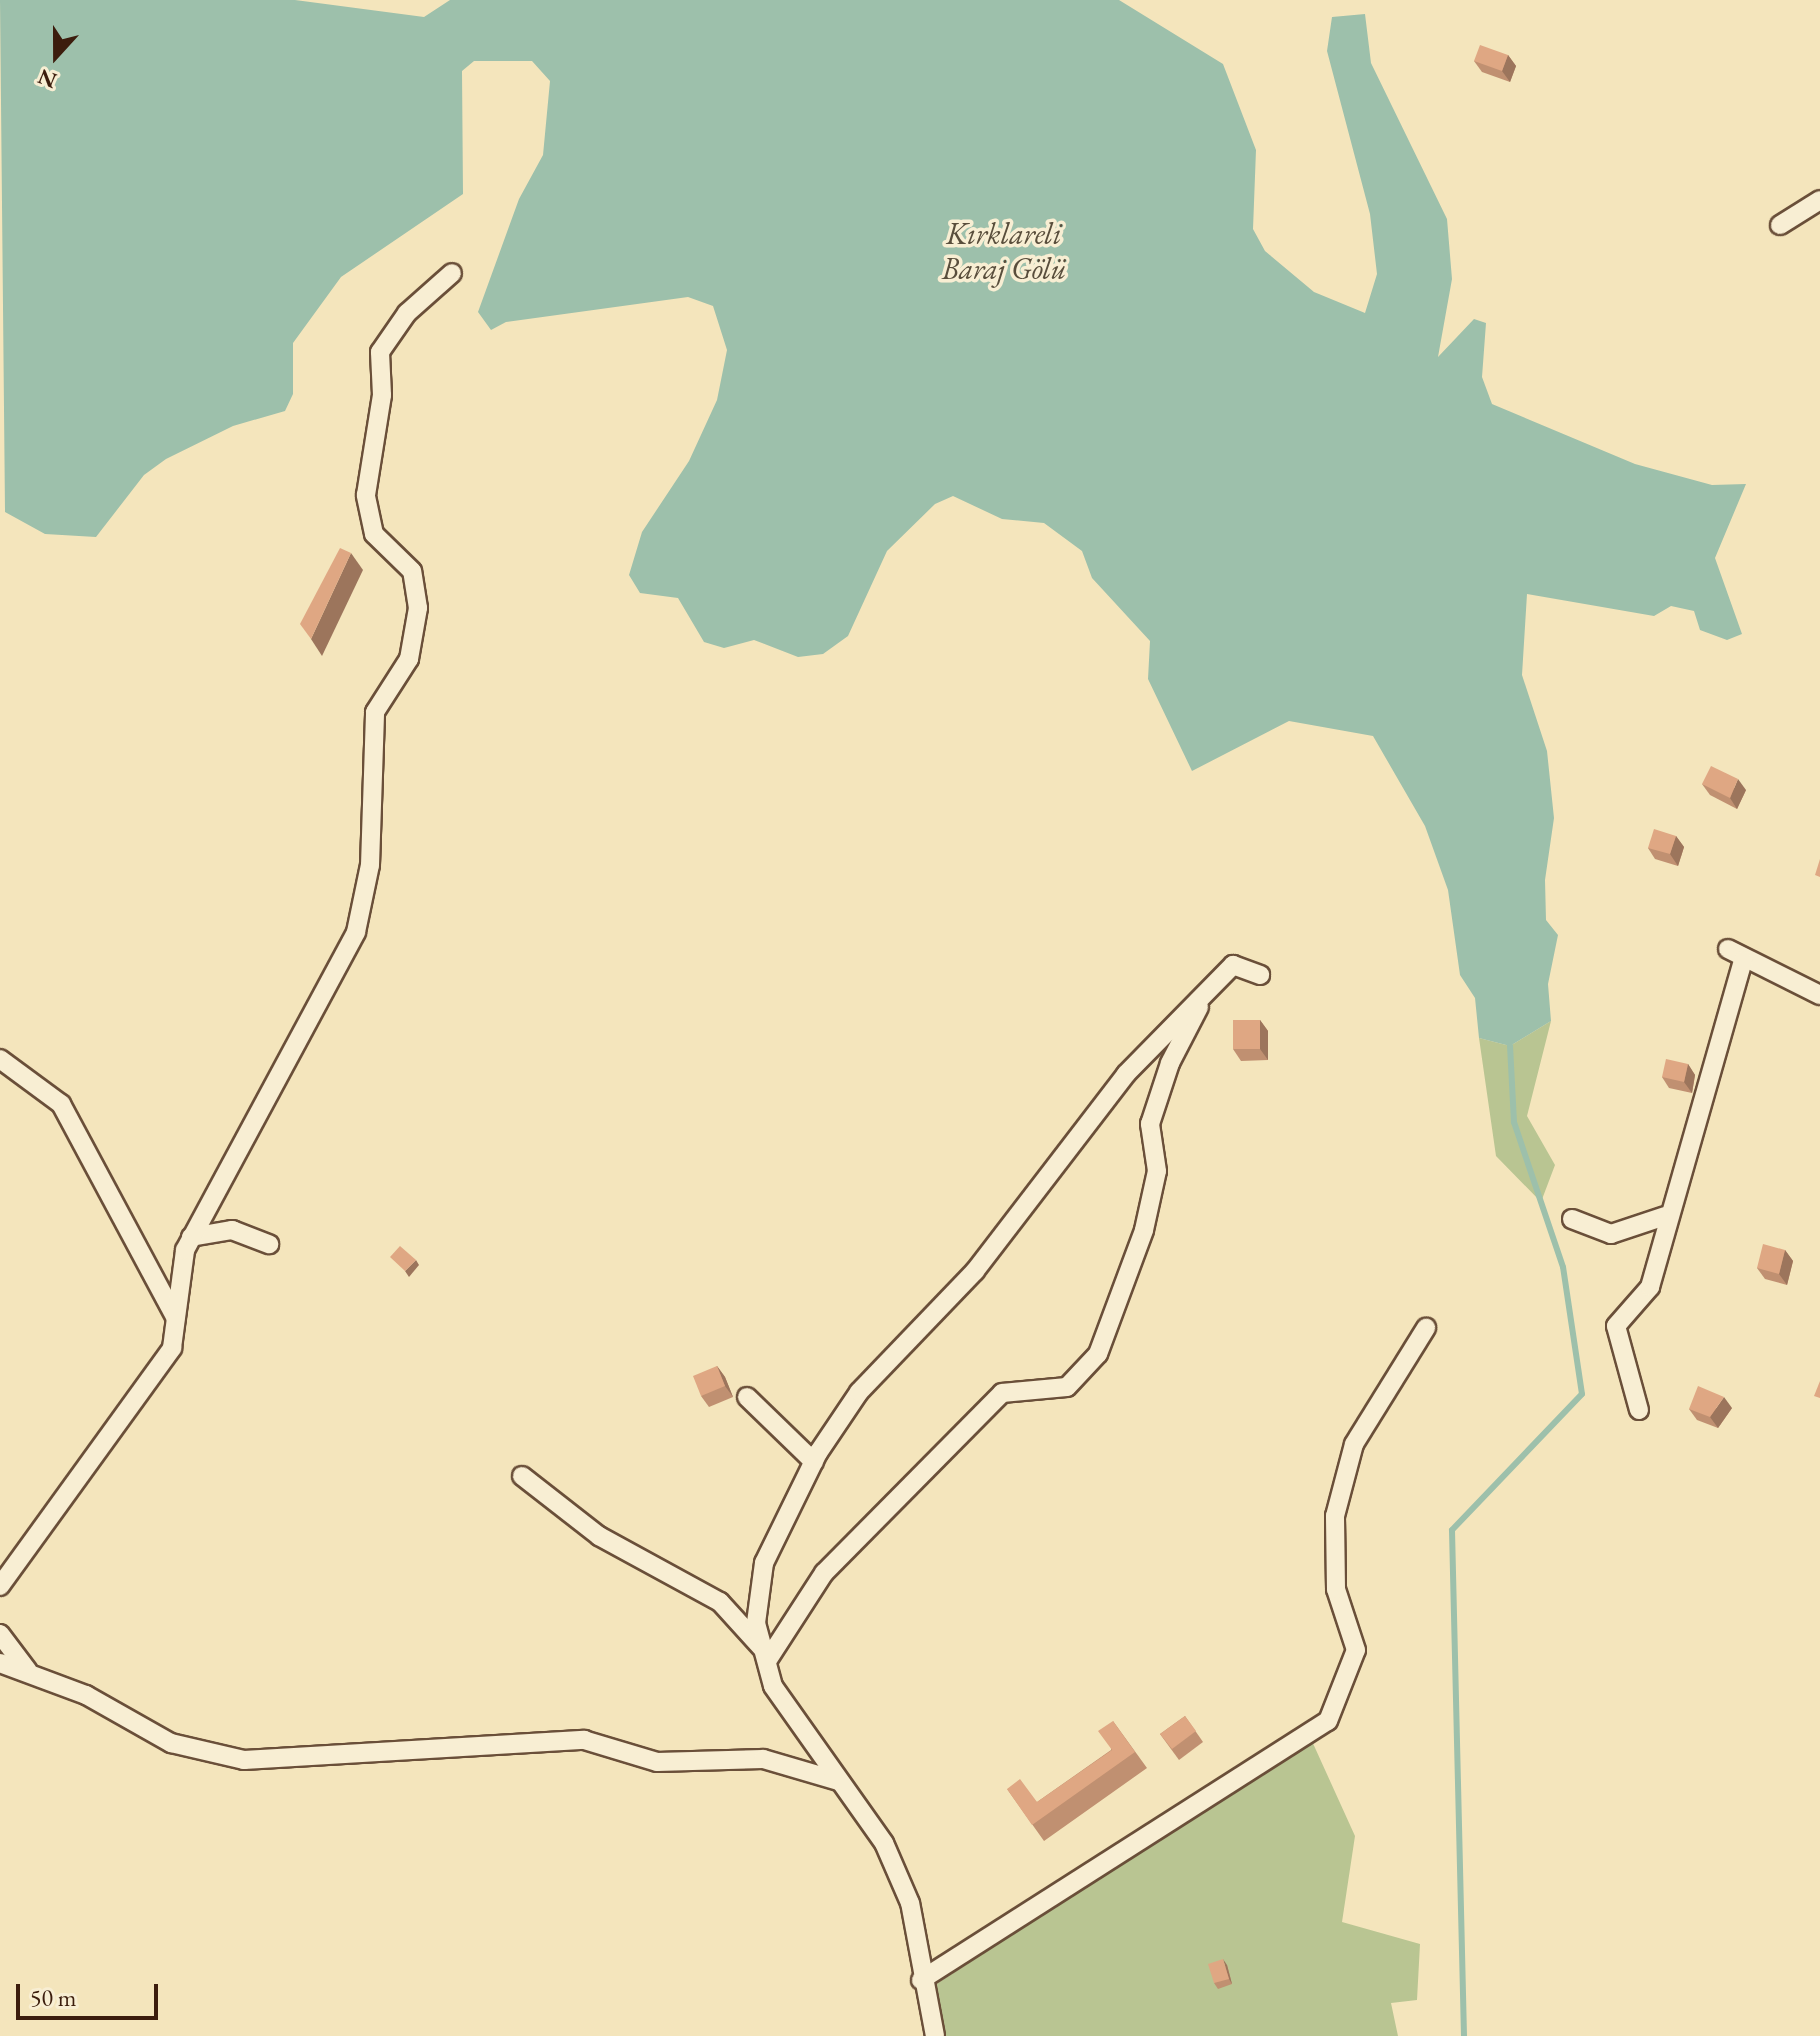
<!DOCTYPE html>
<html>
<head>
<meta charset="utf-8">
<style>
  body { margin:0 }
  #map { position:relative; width:1820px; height:2036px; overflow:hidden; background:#f4e5bc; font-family:"EB Garamond",serif }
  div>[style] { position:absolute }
  .green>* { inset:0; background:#b9c592 }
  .water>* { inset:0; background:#9dc0ab }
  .stream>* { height:6px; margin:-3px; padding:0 3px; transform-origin:3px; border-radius:3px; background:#9dc0ab }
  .roads { filter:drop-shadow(2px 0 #6a4f39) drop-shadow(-2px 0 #6a4f39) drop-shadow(0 2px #6a4f39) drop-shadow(0 -2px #6a4f39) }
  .minor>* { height:18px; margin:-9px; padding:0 9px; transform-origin:9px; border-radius:9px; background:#f8eed3 }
  .wall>* { inset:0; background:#c09071 }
  .shaded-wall>* { inset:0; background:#9c755c }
  .building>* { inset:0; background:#dfa783 }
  span { translate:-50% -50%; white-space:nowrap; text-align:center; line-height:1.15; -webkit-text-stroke:7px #f8eed3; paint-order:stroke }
  .water-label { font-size:30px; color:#594e3c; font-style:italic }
  .north { position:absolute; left:16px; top:16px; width:80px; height:80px; -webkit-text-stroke:6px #f8eed3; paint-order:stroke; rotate:201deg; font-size:22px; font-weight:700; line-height:32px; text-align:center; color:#3c1d0d }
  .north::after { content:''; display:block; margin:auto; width:28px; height:36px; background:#3c1d0d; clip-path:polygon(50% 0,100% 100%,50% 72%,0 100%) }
  .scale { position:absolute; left:16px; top:1984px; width:142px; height:36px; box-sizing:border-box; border:4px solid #3c1d0d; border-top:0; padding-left:10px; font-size:24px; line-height:28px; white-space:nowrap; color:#3c1d0d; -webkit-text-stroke:6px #f8eed3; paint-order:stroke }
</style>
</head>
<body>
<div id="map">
  <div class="green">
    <i style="clip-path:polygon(1551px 1021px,1527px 1116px,1555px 1165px,1541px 1202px,1496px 1156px,1479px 1038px,1510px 1046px)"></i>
    <i style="clip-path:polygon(1311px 1739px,1355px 1836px,1342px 1922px,1420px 1944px,1417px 2000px,1391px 2003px,1398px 2036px,946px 2036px,935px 1985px)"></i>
  </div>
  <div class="water">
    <i style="clip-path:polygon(0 0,295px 0,424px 17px,450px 0,1119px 0,1223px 64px,1256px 150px,1253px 229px,1265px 251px,1314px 292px,1365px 313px,1377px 274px,1370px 214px,1327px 51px,1332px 17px,1365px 14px,1371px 63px,1447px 219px,1452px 279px,1438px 357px,1474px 319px,1486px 323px,1482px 377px,1492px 404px,1635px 464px,1712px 485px,1746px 484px,1715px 558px,1742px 634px,1727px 640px,1700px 630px,1694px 611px,1671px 606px,1654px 616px,1527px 594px,1522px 675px,1547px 751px,1554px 818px,1545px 880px,1546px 920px,1558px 935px,1548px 984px,1551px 1021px,1510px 1046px,1479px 1038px,1475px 998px,1460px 975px,1448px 890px,1425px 826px,1373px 736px,1289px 721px,1192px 771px,1148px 679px,1150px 641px,1092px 578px,1082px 551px,1044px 523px,1002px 519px,953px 496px,935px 504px,887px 551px,848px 636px,823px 654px,798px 657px,754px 640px,724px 648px,704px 642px,678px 598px,640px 593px,629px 575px,642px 532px,689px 461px,717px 400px,727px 350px,713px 306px,688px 297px,506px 322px,491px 330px,478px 312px,519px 199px,543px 155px,550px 81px,532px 61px,474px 61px,462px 71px,463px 194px,341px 277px,293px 343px,293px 394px,285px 411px,233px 426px,166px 459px,144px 475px,96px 537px,45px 534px,5px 512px)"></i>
  </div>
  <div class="stream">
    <i style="left:1464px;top:2036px;width:506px;rotate:-91.36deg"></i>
    <i style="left:1452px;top:1530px;width:188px;rotate:-46.3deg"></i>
    <i style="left:1582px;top:1394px;width:128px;rotate:-98.5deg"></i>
    <i style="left:1563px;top:1267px;width:153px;rotate:-108.7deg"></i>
    <i style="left:1514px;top:1122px;width:76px;rotate:-93deg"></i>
  </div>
  <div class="roads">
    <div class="minor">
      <i style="left:1780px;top:225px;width:47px;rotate:-32deg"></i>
      <i style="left:1728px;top:949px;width:103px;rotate:26.6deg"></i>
      <i style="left:0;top:1059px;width:76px;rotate:36.4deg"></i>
      <i style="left:61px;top:1104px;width:242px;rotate:61.8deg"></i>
      <i style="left:1572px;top:1219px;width:42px;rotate:21deg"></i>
      <i style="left:1611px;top:1234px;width:57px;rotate:-18.4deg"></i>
      <i style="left:191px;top:1237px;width:42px;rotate:-9.7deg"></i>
      <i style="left:232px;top:1230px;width:40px;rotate:21deg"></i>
      <i style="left:747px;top:1397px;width:93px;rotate:44.1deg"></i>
      <i style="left:1639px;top:1410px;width:87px;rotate:-105.3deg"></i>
      <i style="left:1616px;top:1326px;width:52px;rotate:-48.9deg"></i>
      <i style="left:1650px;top:1287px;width:340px;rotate:-74.1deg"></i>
      <i style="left:522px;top:1476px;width:98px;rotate:37.9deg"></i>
      <i style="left:599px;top:1536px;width:138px;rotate:28.6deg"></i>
      <i style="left:720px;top:1602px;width:61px;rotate:47.7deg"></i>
      <i style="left:0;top:1586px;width:294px;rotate:-54.1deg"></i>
      <i style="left:172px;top:1348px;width:99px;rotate:-82.4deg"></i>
      <i style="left:185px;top:1250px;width:361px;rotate:-61.7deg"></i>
      <i style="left:356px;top:932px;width:68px;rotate:-78.2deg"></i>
      <i style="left:370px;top:865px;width:153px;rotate:-88.1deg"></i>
      <i style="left:375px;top:712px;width:63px;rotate:-57.3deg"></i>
      <i style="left:409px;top:659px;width:52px;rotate:-80deg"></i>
      <i style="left:418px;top:608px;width:37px;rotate:-99deg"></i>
      <i style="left:412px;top:571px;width:53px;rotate:-135.8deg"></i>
      <i style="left:374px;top:534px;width:40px;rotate:-102deg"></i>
      <i style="left:366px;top:495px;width:101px;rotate:-80.9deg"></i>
      <i style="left:382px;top:395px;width:43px;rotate:-92.7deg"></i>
      <i style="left:380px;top:352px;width:47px;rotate:-55.3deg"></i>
      <i style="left:407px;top:313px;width:60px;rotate:-41.6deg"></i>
      <i style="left:0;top:1634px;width:46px;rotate:52.9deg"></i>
      <i style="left:767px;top:1661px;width:105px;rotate:-57.1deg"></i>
      <i style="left:824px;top:1573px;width:253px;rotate:-45.3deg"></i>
      <i style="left:1002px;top:1393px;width:65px;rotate:-5.3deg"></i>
      <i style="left:1067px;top:1387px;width:45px;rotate:-46.8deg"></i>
      <i style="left:1098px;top:1354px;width:132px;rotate:-69.6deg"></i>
      <i style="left:1144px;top:1230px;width:60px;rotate:-77.6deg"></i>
      <i style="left:1157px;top:1171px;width:48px;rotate:-98.5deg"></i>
      <i style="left:1150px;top:1124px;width:64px;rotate:-71.8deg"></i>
      <i style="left:1170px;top:1063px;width:63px;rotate:-62.6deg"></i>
      <i style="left:0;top:1663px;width:92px;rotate:20.4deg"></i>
      <i style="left:86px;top:1695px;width:98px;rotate:29.5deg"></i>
      <i style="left:171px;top:1743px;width:75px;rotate:13.1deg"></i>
      <i style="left:244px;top:1760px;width:341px;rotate:-3.4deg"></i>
      <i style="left:584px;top:1740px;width:76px;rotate:16.8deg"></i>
      <i style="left:657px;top:1762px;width:106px;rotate:-1.6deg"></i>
      <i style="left:763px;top:1759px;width:78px;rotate:16.3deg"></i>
      <i style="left:921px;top:1980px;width:482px;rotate:-32.5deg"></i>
      <i style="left:1328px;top:1721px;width:76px;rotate:-68.5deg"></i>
      <i style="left:1356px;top:1650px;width:64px;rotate:-108.2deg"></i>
      <i style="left:1336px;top:1589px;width:73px;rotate:-90.8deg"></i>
      <i style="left:1335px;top:1516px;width:74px;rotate:-75.2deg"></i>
      <i style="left:1354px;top:1444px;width:137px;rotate:-58.2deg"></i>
      <i style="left:935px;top:2036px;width:135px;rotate:-100.6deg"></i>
      <i style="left:910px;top:1903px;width:65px;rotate:-113.4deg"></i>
      <i style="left:884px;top:1843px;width:192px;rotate:-125.3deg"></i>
      <i style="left:773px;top:1686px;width:65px;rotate:-105.1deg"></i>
      <i style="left:756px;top:1623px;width:61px;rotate:-82.4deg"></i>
      <i style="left:764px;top:1563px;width:123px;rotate:-63.9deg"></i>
      <i style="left:818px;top:1453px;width:73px;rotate:-56.1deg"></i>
      <i style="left:859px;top:1392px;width:168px;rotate:-46.2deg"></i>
      <i style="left:975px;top:1271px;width:248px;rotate:-52.5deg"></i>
      <i style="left:1126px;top:1074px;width:153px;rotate:-45.5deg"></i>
      <i style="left:1233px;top:965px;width:29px;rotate:20deg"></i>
    </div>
  </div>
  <div class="wall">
    <i style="clip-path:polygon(1508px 55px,1516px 66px,1510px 82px,1482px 72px,1474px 61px)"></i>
    <i style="clip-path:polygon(1702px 784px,1746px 790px,1737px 809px,1710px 795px)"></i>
    <i style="clip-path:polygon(1676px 836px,1684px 847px,1678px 866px,1655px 859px,1648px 848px)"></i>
    <i style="clip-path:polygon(1260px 1020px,1268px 1031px,1268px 1060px,1241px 1061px,1233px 1049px)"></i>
    <i style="clip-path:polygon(1688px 1064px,1695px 1075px,1692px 1093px,1669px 1088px,1662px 1077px)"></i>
    <i style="clip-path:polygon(1785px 1250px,1793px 1261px,1787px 1285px,1765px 1279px,1757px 1268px)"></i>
    <i style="clip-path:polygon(717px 1366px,725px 1377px,733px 1397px,709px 1407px,701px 1396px)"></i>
    <i style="clip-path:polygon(1732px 1408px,1718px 1428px,1697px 1420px,1689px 1409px)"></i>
    <i style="clip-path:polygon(1185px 1716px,1203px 1742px,1179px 1760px,1160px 1734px)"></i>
    <i style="clip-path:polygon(1113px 1721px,1147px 1768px,1044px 1841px,1007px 1789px,1037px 1802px,1111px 1750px)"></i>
    <i style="clip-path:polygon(1227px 1965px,1232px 1984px,1218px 1989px,1214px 1983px)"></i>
  </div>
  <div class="shaded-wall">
    <i style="clip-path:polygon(1508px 55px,1516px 66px,1510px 82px,1502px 71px)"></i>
    <i style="clip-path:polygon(351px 553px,363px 570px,322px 656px,311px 639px)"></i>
    <i style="clip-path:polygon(1738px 779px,1746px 790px,1737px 809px,1730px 798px)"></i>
    <i style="clip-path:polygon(1676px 836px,1684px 847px,1678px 866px,1670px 854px)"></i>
    <i style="clip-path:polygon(1260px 1020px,1268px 1031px,1268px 1060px,1260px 1049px)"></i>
    <i style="clip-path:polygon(1688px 1064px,1695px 1075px,1692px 1093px,1684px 1082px)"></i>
    <i style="clip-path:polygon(1785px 1250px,1793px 1261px,1787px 1285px,1779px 1274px)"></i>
    <i style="clip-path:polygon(416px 1260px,419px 1265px,409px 1277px,405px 1271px)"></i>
    <i style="clip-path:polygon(717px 1366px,725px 1377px,733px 1397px,725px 1386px)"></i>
    <i style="clip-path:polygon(1724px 1397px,1732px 1408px,1718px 1428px,1710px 1417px)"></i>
    <i style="clip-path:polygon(1223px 1959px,1227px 1965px,1232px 1984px,1229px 1979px)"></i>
  </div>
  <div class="building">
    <i style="clip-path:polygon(1480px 45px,1508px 55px,1502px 71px,1474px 61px)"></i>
    <i style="clip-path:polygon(340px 548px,351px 553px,311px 639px,300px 624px)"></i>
    <i style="clip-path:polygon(1711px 766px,1738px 779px,1730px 798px,1702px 784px)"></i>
    <i style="clip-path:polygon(1654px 829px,1676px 836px,1670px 854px,1648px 848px)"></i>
    <i style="clip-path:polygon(1820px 859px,1820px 877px,1815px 875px)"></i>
    <i style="clip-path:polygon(1233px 1020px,1260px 1020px,1260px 1049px,1233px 1049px)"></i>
    <i style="clip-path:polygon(1666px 1059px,1688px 1064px,1684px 1082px,1662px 1077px)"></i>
    <i style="clip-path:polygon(1763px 1244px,1785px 1250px,1779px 1274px,1757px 1268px)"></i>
    <i style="clip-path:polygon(400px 1246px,416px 1260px,405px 1271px,390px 1257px)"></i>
    <i style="clip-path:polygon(717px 1366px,725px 1386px,701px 1396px,693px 1376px)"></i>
    <i style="clip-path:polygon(1820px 1381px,1820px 1398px,1814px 1396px)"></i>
    <i style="clip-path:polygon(1698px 1386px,1724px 1397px,1710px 1417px,1689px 1409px)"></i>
    <i style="clip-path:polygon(1185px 1716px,1196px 1731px,1172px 1749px,1160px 1734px)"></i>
    <i style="clip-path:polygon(1113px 1721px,1135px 1752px,1032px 1825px,1007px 1789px,1020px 1779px,1037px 1802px,1112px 1750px,1098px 1731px)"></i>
    <i style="clip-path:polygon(1223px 1959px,1229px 1979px,1214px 1983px,1208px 1964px)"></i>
  </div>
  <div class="water-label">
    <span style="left:1004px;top:251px">Kırklareli<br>Baraj Gölü</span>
  </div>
  <div class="north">N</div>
  <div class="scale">50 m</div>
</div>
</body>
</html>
